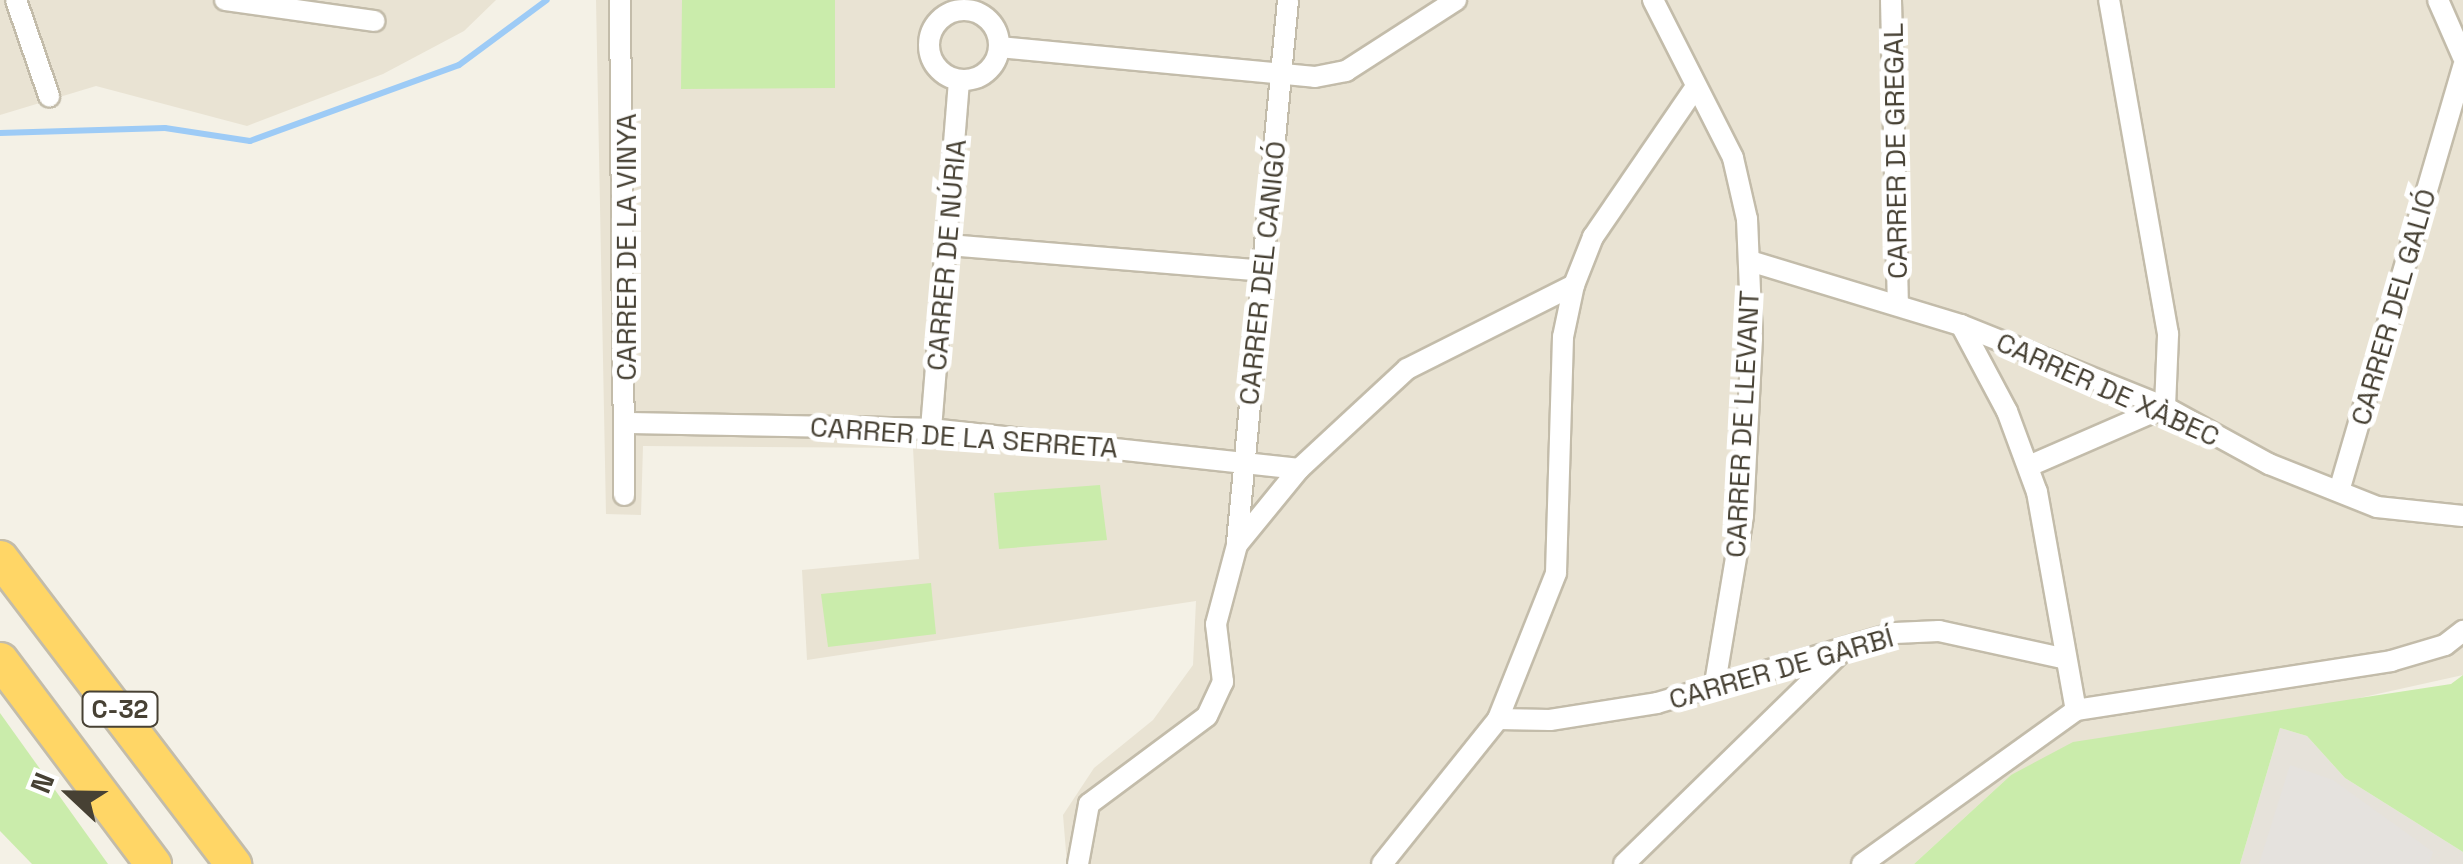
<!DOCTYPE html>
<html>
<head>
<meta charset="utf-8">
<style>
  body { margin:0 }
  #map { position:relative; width:2463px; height:864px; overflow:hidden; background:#f4f1e6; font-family:"Space Grotesk",sans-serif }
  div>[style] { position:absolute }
  .residential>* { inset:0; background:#e9e3d3 }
  .industrial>* { inset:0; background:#e6e2da }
  .green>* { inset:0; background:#caecab }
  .parking>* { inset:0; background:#e5e2de }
  .stream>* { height:6px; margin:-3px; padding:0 3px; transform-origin:3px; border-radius:3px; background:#9dcbf6 }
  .roads { filter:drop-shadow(2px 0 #c3bcaa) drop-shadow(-2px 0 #c3bcaa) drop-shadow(0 2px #c3bcaa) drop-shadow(0 -2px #c3bcaa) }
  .minor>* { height:20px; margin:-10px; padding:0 10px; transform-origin:10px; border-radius:10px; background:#fff }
  .minor>.ring { margin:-10px; padding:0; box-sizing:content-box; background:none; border:20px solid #fff; border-radius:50% }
  .motorway>* { height:35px; margin:-17.5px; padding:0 17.5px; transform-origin:17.5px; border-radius:17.5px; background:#ffd666 }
  span { translate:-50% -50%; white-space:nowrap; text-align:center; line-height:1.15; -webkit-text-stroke:10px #fff; paint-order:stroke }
  .shield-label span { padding:2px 8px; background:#fff; border:2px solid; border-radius:8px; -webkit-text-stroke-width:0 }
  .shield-label { font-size:25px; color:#474134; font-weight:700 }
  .street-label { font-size:28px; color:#474134 }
  .north { position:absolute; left:20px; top:744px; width:100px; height:100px; -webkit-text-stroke:8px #fff; paint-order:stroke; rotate:292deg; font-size:28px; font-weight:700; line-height:40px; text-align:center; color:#474134 }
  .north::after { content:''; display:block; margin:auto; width:35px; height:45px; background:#474134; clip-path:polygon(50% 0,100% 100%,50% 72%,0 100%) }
</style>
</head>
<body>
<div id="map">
  <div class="residential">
    <i style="clip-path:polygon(0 0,496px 0,464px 31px,383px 74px,247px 126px,96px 86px,0 115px)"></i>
    <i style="clip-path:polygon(596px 0,2463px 0,2463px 675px,2011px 775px,1914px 864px,1067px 864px,1063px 815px,1094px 768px,1153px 720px,1193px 665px,1196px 601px,807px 660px,802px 570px,919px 559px,913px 448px,643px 446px,641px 515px,606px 514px)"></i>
  </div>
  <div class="industrial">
    <i style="clip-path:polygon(2280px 728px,2307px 736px,2345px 778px,2463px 852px,2463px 864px,2240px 864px)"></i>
  </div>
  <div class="green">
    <i style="clip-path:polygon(682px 0,835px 0,835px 88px,681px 89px)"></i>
    <i style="clip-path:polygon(1100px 485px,1107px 540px,999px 549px,994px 493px)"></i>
    <i style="clip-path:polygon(931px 583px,936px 634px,828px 647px,821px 594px)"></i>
    <i style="clip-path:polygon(2463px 675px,2463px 852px,2345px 778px,2307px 736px,2280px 728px,2240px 864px,1914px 864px,2011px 775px,2073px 742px,2451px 684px)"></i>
    <i style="clip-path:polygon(0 713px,108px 864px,32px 864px,0 831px)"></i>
  </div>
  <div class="parking">
    <i style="clip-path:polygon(2290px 765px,2333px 780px,2433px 852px,2429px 864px,2259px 864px)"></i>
  </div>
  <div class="stream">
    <i style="left:0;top:133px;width:165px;rotate:-1.7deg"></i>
    <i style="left:165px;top:128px;width:86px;rotate:8.7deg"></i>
    <i style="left:250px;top:141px;width:222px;rotate:-20deg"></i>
    <i style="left:459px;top:65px;width:109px;rotate:-36.5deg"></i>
  </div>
  <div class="roads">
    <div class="minor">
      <i style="left:16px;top:0;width:102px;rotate:71deg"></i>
      <i style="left:225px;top:0;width:151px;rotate:8deg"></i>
      <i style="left:620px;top:0;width:495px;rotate:89.5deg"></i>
      <i style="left:1653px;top:0;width:177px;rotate:63.1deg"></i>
      <i style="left:1733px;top:158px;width:63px;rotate:77.1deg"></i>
      <i style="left:1747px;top:219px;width:119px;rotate:87.6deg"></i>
      <i style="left:1752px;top:338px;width:178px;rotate:92.9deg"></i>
      <i style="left:1743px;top:516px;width:175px;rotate:99.5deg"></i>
      <i style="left:1891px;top:0;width:303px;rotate:88.7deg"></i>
      <i style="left:2438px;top:0;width:62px;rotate:66.3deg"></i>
      <i class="ring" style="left:929px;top:10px;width:50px;height:50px"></i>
      <i style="left:999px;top:47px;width:317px;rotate:5.4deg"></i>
      <i style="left:1315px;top:77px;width:32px;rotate:-11deg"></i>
      <i style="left:1346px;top:71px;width:131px;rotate:-32.8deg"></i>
      <i style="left:949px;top:245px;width:314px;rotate:4.7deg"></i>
      <i style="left:1750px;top:261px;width:220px;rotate:16.9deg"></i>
      <i style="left:1961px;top:325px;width:220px;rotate:21.9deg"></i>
      <i style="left:2165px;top:407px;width:119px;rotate:28.7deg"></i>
      <i style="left:2269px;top:464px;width:116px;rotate:21.7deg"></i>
      <i style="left:2377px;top:507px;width:86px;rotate:6deg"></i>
      <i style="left:1961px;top:325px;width:98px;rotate:61.9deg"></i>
      <i style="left:2007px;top:411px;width:86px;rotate:69.7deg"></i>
      <i style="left:2037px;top:492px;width:221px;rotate:79.9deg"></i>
      <i style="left:627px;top:423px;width:304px;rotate:1.1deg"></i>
      <i style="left:931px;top:429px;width:370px;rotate:6.2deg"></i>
      <i style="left:931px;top:429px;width:350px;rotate:-85.4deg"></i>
      <i style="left:2029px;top:466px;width:148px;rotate:-23.5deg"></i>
      <i style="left:2165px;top:407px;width:73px;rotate:-87.6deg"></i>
      <i style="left:2168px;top:334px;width:339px;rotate:-100deg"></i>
      <i style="left:2339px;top:491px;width:443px;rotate:-73.7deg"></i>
      <i style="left:1237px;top:543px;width:545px;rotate:-84.63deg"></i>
      <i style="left:1498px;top:719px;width:52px;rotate:1.1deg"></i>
      <i style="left:1550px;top:720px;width:108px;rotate:-9deg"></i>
      <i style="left:1657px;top:703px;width:248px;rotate:-16.4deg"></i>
      <i style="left:1895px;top:633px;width:44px;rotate:-2.6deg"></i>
      <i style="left:1939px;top:631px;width:126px;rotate:12.4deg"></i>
      <i style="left:1078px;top:864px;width:61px;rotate:-79.6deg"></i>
      <i style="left:1089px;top:804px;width:147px;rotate:-36.7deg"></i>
      <i style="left:1207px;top:716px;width:38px;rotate:-65deg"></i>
      <i style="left:1223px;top:682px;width:58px;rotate:-96.9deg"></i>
      <i style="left:1216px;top:624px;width:82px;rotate:-75.1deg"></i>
      <i style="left:1237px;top:545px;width:98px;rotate:-50.8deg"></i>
      <i style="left:1299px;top:469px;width:147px;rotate:-42.8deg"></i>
      <i style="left:1407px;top:369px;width:187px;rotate:-26.7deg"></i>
      <i style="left:1382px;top:864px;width:186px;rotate:-51.3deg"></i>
      <i style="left:1498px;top:719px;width:157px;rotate:-68.3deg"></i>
      <i style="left:1556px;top:573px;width:236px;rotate:-88.3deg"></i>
      <i style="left:1563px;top:337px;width:53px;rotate:-78.1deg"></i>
      <i style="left:1574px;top:285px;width:52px;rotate:-68.4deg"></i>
      <i style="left:1593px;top:237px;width:177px;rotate:-55.6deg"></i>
      <i style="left:1624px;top:864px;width:303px;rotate:-44.3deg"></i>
      <i style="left:1862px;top:864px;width:264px;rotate:-35.7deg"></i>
      <i style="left:2076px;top:710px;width:319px;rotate:-8.8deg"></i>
      <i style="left:2391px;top:661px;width:56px;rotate:-16.5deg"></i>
      <i style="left:2445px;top:645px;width:23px;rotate:-38deg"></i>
    </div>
    <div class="motorway">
      <i style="left:0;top:558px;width:385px;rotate:52.7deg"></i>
      <i style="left:0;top:660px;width:255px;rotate:53.1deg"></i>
    </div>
  </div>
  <div class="shield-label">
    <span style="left:120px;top:709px">C-32</span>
  </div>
  <div class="street-label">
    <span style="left:1895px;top:151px;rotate:-91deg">CARRER DE GREGAL</span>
    <span style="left:626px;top:247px;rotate:-90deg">CARRER DE LA VINYA</span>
    <span style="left:946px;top:255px;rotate:-85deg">CARRER DE NÚRIA</span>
    <span style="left:1262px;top:273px;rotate:-84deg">CARRER DEL CANIGÓ</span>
    <span style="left:2393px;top:307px;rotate:-74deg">CARRER DEL GALIÓ</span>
    <span style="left:2108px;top:389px;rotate:24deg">CARRER DE XÀBEC</span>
    <span style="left:1742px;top:424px;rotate:-87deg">CARRER DE LLEVANT</span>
    <span style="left:964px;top:437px;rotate:4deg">CARRER DE LA SERRETA</span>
    <span style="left:1781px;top:668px;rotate:-16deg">CARRER DE GARBÍ</span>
  </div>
  <div class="north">N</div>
</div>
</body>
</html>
